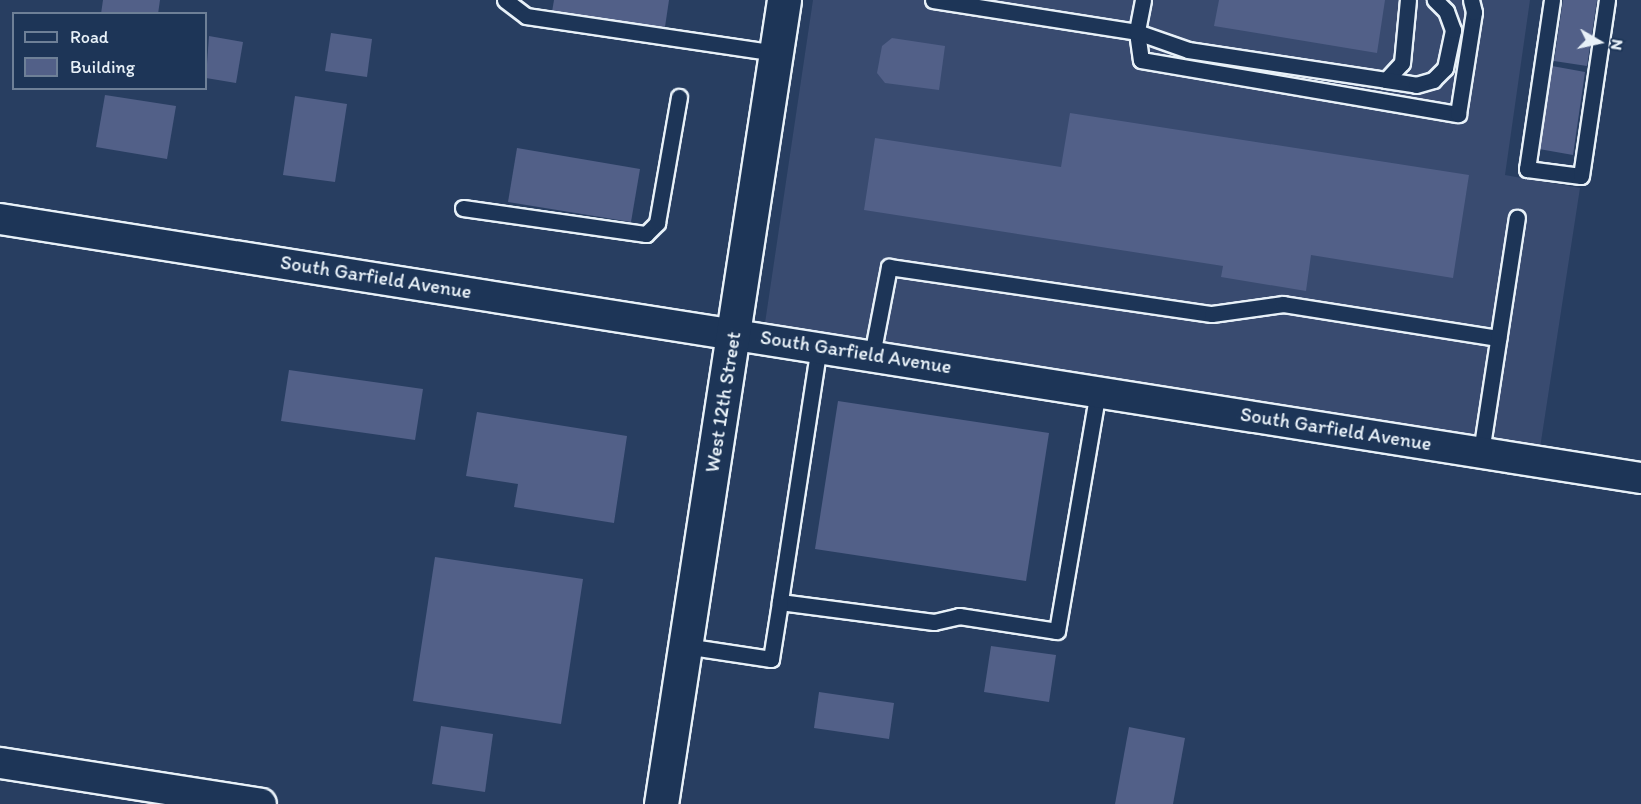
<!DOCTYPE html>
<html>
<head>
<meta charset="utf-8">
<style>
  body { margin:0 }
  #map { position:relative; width:1641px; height:804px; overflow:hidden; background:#283e61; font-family:Itim,sans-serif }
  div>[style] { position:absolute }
  .built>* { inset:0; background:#394b70 }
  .building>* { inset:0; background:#526088 }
  .roads { filter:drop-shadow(2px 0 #e8f1f8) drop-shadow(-2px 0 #e8f1f8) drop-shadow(0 2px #e8f1f8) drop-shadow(0 -2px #e8f1f8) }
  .lane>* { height:15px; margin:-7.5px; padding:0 7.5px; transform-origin:7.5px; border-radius:7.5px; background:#1d3557 }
  .street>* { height:30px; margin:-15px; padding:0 15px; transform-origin:15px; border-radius:15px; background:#1d3557 }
  .primary>* { height:33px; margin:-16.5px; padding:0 16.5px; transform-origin:16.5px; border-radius:16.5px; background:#1d3557 }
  span { translate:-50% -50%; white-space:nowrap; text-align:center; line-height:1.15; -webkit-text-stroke:6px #1d3557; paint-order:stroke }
  .street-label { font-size:20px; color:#e8f1f8 }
  .legend { position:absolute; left:12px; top:12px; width:195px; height:78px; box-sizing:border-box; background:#1d3557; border:2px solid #6e8097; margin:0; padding:8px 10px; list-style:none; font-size:18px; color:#e8f1f8 }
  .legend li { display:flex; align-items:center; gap:12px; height:30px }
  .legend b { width:30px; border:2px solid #6e8097 }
  .north { position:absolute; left:1569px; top:12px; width:60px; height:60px; -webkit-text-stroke:4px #1d3557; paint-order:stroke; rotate:99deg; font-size:16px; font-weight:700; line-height:24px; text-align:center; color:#e8f1f8 }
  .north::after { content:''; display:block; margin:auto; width:21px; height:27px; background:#e8f1f8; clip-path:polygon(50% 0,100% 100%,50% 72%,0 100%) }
</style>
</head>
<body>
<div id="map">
  <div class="built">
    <i style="clip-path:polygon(813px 0,1530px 0,1505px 175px,1580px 188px,1540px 448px,765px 323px)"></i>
  </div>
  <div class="building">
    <i style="clip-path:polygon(103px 0,160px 0,158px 14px,101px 14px)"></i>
    <i style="clip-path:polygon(554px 0,669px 0,665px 27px,552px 12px)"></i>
    <i style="clip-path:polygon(1219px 0,1385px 0,1377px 53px,1214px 26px)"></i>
    <i style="clip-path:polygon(1563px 0,1597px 0,1587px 66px,1554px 61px)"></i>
    <i style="clip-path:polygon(331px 33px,372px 39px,367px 77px,325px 71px)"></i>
    <i style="clip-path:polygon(209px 36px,243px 42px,236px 83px,206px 78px)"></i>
    <i style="clip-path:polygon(892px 38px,945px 46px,939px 90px,885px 83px,877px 73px,882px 46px)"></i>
    <i style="clip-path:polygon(1552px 66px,1585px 72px,1573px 155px,1539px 149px)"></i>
    <i style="clip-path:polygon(105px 95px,176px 106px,167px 159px,96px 147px)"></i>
    <i style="clip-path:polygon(295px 96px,347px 104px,335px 182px,283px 175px)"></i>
    <i style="clip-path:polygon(1070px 113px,1469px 175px,1453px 278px,1311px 255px,1306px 291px,1221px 277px,1223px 266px,864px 210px,875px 138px,1061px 167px)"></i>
    <i style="clip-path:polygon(517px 148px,640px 169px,631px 222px,508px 202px)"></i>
    <i style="clip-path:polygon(289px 370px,423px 389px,415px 440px,281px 421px)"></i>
    <i style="clip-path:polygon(838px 401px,1049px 433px,1026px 581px,815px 549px)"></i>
    <i style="clip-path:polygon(477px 412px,627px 436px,614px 523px,514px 507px,518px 484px,466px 476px)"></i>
    <i style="clip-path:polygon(435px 557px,583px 579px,561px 724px,413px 701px)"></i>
    <i style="clip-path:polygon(991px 646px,1056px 655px,1049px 702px,984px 692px)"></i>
    <i style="clip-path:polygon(819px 692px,894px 703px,889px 739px,814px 728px)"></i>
    <i style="clip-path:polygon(441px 726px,493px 734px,485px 792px,432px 784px)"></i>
    <i style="clip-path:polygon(1129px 727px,1185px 738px,1173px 804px,1115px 804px)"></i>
  </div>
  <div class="roads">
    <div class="lane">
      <i style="left:505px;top:0;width:26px;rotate:37deg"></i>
      <i style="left:526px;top:16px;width:253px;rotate:8.4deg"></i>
      <i style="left:933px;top:0;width:206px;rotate:8.9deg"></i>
      <i style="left:1137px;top:32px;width:28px;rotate:82deg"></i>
      <i style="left:1141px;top:60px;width:322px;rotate:9.7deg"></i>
      <i style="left:1458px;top:114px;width:103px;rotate:-81.1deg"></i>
      <i style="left:1474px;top:12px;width:12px;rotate:-104deg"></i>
      <i style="left:1143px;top:0;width:33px;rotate:101deg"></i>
      <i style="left:1137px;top:32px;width:54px;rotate:19.4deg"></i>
      <i style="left:1188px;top:50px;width:200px;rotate:8.6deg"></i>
      <i style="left:1386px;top:80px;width:23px;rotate:-47deg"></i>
      <i style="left:1402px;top:63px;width:63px;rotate:-84.6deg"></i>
      <i style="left:1552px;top:0;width:171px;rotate:98.4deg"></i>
      <i style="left:1527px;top:169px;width:54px;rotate:7.4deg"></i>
      <i style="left:1581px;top:176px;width:178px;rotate:-81.6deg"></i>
      <i style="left:1386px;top:80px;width:30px;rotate:9deg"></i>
      <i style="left:1416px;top:85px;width:18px;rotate:-16deg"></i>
      <i style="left:1433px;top:80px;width:17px;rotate:-45deg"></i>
      <i style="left:1445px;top:68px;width:39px;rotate:-78deg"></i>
      <i style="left:1453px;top:30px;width:20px;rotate:-110deg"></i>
      <i style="left:1446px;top:11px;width:16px;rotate:-135deg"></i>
      <i style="left:463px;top:208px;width:185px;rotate:8.1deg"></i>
      <i style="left:646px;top:234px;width:16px;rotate:-45deg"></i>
      <i style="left:657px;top:223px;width:128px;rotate:-80.1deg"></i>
      <i style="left:819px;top:346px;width:259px;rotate:98.7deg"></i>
      <i style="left:780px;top:602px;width:155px;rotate:7.4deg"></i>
      <i style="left:934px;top:622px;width:26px;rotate:-13deg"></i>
      <i style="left:959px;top:616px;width:99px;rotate:8.7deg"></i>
      <i style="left:1057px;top:631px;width:243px;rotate:-80.3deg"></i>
      <i style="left:872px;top:355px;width:90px;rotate:-79.1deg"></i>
      <i style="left:889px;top:267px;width:326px;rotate:8.3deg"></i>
      <i style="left:1212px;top:314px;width:72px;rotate:-8deg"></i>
      <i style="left:1283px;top:304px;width:218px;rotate:9deg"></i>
      <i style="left:1481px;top:452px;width:237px;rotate:-81.3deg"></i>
      <i style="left:685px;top:646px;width:87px;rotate:8.6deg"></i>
      <i style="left:771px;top:659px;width:58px;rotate:-81deg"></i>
    </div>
    <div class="street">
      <i style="left:0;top:219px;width:1661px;rotate:8.97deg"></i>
      <i style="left:0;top:763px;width:264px;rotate:8.9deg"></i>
    </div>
    <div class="primary">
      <i style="left:661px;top:804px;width:813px;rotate:-81.3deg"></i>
    </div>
  </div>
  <div class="street-label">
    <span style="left:376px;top:277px;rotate:9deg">South Garfield Avenue</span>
    <span style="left:856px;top:352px;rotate:9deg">South Garfield Avenue</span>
    <span style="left:723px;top:402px;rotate:-81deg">West 12th Street</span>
    <span style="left:1336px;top:429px;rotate:9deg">South Garfield Avenue</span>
  </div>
  <ul class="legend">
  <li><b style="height:8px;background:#1d3557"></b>Road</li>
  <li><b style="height:16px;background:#526088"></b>Building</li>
  </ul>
  <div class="north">N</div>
</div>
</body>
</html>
